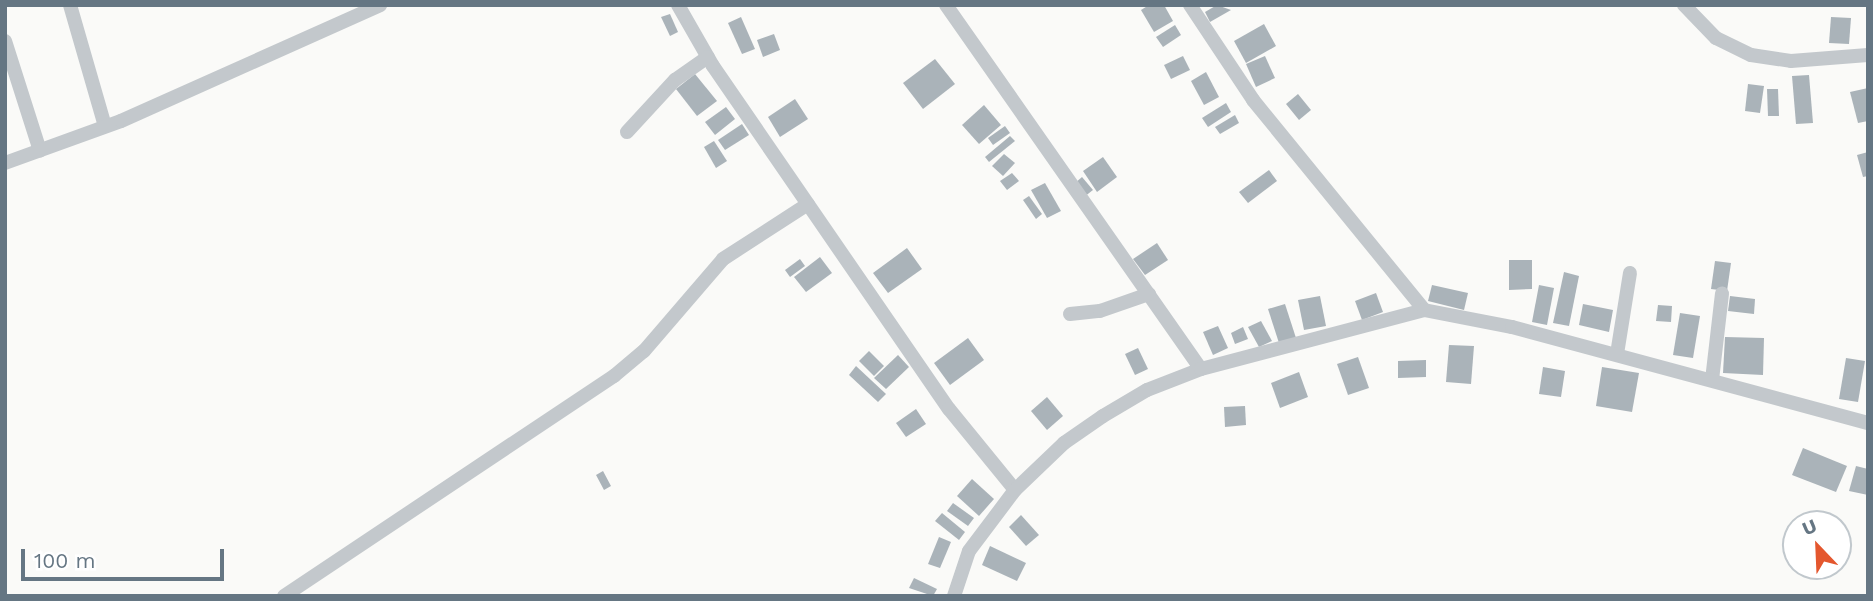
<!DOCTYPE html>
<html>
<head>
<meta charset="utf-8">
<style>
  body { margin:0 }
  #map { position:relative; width:1873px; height:601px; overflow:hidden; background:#fafaf8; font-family:"Work Sans",sans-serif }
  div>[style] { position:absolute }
  .building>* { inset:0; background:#aab3b9 }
  .street>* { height:14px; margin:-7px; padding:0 7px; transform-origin:7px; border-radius:7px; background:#c3c8cc }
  span { translate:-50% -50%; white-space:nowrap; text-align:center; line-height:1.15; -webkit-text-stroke:7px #fff; paint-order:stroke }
  .frame { position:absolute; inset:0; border:7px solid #657683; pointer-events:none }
  .north { position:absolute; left:1782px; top:510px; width:70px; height:70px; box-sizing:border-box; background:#fff; border:2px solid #c1c8cd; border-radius:50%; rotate:337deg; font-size:19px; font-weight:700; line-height:28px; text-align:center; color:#657683 }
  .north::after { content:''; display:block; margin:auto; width:24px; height:32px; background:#e4572e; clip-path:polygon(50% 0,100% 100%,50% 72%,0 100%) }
  .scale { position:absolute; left:21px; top:549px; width:203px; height:32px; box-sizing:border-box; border:4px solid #657683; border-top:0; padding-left:9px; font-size:21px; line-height:24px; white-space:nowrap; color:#657683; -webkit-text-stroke:5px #fff; paint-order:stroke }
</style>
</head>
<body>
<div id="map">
  <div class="building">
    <i style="clip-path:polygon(1149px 5px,1164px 5px,1173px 21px,1154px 32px,1141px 10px)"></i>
    <i style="clip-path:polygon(1217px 5px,1231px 10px,1210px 22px,1205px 12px)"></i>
    <i style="clip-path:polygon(670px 14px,678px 32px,670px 36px,661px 17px)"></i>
    <i style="clip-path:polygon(741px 17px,755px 49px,742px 54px,728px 23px)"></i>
    <i style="clip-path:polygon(1831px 17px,1851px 18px,1849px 44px,1829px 43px)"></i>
    <i style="clip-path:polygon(1264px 24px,1276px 46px,1246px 63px,1234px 41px)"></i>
    <i style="clip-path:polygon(1175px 25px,1181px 35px,1163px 47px,1156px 37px)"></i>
    <i style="clip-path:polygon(774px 34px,780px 50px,763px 57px,757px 40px)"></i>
    <i style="clip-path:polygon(1183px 56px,1190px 70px,1171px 79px,1164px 65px)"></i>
    <i style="clip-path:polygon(1265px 56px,1275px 78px,1256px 87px,1246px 64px)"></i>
    <i style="clip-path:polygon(935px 59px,955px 84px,923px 109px,903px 83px)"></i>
    <i style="clip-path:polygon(1206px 72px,1219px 97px,1204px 105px,1191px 81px)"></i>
    <i style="clip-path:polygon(695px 74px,717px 101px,697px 116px,676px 89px)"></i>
    <i style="clip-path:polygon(1809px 75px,1813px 123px,1796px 124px,1792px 76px)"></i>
    <i style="clip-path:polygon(1748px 84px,1764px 86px,1760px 113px,1745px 111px)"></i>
    <i style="clip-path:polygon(1868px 88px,1868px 121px,1858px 123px,1850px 92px)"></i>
    <i style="clip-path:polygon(1767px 89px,1778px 89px,1779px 116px,1768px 116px)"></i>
    <i style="clip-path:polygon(1298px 94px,1311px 110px,1299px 120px,1286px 104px)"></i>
    <i style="clip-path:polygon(795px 99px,808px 119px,780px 137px,768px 117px)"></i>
    <i style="clip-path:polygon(1226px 103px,1231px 112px,1208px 127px,1202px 118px)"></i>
    <i style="clip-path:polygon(984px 105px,1001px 125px,979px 144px,962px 125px)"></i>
    <i style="clip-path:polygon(726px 107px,735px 119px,715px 135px,705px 122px)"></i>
    <i style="clip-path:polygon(1235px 115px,1239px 123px,1220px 134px,1215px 127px)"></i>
    <i style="clip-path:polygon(742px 124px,749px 135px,725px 150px,718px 140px)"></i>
    <i style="clip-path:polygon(1005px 126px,1010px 133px,993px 145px,988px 138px)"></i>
    <i style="clip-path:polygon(1010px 136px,1015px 141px,989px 162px,985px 157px)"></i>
    <i style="clip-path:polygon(714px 141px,727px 161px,716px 168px,704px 147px)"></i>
    <i style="clip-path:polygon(1868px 152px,1868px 176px,1863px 177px,1857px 155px)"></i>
    <i style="clip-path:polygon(1004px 154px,1015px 163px,1003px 176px,992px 166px)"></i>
    <i style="clip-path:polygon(1103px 157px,1117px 177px,1097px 192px,1083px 171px)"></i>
    <i style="clip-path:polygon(1269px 170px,1277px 181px,1248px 203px,1239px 192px)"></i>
    <i style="clip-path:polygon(1012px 173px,1019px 181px,1007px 190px,1000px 181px)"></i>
    <i style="clip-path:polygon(1082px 177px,1093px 190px,1084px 197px,1074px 184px)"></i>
    <i style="clip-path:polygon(1045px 183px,1061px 211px,1047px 218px,1031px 190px)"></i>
    <i style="clip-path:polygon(1029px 196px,1042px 214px,1036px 219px,1023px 200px)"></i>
    <i style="clip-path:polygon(1157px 243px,1168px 260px,1145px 275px,1133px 259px)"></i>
    <i style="clip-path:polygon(907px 248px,922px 269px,888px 293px,873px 273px)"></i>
    <i style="clip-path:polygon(820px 257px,832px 273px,806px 292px,794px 277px)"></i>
    <i style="clip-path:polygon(800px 259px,805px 266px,790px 277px,785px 270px)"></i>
    <i style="clip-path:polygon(1509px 260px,1532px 260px,1532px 289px,1509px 290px)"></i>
    <i style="clip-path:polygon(1715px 261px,1731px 263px,1727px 291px,1711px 289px)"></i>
    <i style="clip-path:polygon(1564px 272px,1579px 276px,1569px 326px,1553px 323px)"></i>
    <i style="clip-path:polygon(1432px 285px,1468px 293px,1464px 310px,1428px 301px)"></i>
    <i style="clip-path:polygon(1539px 285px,1554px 288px,1547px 325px,1532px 322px)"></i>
    <i style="clip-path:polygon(1376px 293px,1383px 312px,1362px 320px,1355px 301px)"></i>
    <i style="clip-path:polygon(1320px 296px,1326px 326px,1304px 330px,1298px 300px)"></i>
    <i style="clip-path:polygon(1730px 296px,1755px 299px,1754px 314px,1728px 311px)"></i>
    <i style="clip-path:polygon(1285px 304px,1296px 338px,1279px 343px,1268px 309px)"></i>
    <i style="clip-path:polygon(1583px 304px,1613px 310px,1609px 332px,1579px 325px)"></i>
    <i style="clip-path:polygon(1658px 305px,1672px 306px,1671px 322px,1656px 321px)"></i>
    <i style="clip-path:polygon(1680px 313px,1700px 316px,1693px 358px,1673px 355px)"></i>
    <i style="clip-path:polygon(1261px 321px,1272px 341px,1259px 347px,1248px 327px)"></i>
    <i style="clip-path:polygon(1218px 326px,1228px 348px,1213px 355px,1203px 332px)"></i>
    <i style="clip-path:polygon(1243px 327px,1248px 339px,1235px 344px,1231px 333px)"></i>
    <i style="clip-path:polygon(1725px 337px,1764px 338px,1763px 375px,1723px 373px)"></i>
    <i style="clip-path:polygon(968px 338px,984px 360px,950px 385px,934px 363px)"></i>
    <i style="clip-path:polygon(1449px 345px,1474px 346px,1471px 384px,1446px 382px)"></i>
    <i style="clip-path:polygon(1138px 348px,1148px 369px,1135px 375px,1125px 354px)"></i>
    <i style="clip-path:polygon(869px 351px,884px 366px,874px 376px,859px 361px)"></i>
    <i style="clip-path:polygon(898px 355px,909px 367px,886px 389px,874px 378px)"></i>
    <i style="clip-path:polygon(1358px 357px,1369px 388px,1348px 395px,1337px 364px)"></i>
    <i style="clip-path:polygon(1846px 358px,1865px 361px,1858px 402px,1839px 399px)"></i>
    <i style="clip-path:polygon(1426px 360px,1426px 377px,1398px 378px,1398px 361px)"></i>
    <i style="clip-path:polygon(856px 366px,886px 394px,878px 402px,849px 375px)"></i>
    <i style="clip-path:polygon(1543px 367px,1565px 371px,1561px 397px,1539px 394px)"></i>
    <i style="clip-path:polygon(1602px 367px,1639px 373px,1632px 412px,1596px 406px)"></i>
    <i style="clip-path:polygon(1299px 372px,1308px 397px,1280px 408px,1271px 383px)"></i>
    <i style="clip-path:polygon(1047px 397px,1063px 416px,1047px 430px,1031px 411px)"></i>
    <i style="clip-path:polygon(1245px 406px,1246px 425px,1225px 427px,1224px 407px)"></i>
    <i style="clip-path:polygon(916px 409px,926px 424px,906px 437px,896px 423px)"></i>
    <i style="clip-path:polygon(1803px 448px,1847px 466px,1836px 492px,1792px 475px)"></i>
    <i style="clip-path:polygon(1856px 466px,1868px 469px,1868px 495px,1849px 491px)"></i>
    <i style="clip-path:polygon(603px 471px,611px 486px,604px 490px,596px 475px)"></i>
    <i style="clip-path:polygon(972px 479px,994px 499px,979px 516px,957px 496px)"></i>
    <i style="clip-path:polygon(953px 503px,974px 518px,968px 526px,947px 511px)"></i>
    <i style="clip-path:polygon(942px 513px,965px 532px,959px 540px,935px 521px)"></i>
    <i style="clip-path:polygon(1021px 515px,1039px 535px,1026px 546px,1009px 527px)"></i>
    <i style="clip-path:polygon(939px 537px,951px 542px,940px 568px,928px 564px)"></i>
    <i style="clip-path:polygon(990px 546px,1026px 563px,1017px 581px,982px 565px)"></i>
    <i style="clip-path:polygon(914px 578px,937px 589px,933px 596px,909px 588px)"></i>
  </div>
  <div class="street">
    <i style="left:70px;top:5px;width:126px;rotate:73.9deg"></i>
    <i style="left:678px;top:5px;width:70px;rotate:60.2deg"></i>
    <i style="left:713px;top:66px;width:416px;rotate:55.5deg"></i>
    <i style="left:949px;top:409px;width:104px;rotate:50.8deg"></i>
    <i style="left:946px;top:5px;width:444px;rotate:55deg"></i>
    <i style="left:1190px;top:5px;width:114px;rotate:56.4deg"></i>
    <i style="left:1253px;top:100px;width:271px;rotate:50.8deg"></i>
    <i style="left:1684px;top:5px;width:46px;rotate:45.9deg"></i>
    <i style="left:1716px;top:38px;width:39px;rotate:26deg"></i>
    <i style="left:1751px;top:55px;width:40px;rotate:8.5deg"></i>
    <i style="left:1791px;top:61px;width:77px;rotate:-4.5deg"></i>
    <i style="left:5px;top:41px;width:115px;rotate:72.3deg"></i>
    <i style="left:627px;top:132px;width:71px;rotate:-47.3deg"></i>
    <i style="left:675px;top:80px;width:40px;rotate:-34.9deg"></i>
    <i style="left:5px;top:163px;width:123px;rotate:-19.9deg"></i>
    <i style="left:121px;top:121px;width:284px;rotate:-24.1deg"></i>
    <i style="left:1070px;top:314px;width:30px;rotate:-6deg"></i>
    <i style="left:1100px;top:311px;width:52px;rotate:-19.1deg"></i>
    <i style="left:1617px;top:354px;width:82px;rotate:-80.9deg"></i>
    <i style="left:1712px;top:380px;width:87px;rotate:-83.4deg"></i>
    <i style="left:284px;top:596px;width:397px;rotate:-33.7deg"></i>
    <i style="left:614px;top:376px;width:39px;rotate:-40deg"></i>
    <i style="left:644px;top:351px;width:121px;rotate:-49.3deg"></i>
    <i style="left:723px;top:259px;width:101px;rotate:-32.9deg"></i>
    <i style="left:954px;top:596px;width:47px;rotate:-71.6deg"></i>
    <i style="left:969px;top:551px;width:76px;rotate:-53deg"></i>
    <i style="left:1015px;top:490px;width:68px;rotate:-43.8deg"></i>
    <i style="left:1064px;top:443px;width:47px;rotate:-34.7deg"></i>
    <i style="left:1103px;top:416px;width:51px;rotate:-30.6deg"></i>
    <i style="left:1147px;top:390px;width:58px;rotate:-21.3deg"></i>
    <i style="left:1201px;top:369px;width:231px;rotate:-14.8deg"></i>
    <i style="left:1424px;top:310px;width:90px;rotate:10.9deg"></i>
    <i style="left:1512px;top:327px;width:369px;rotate:15.1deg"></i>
  </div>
  <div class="frame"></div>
  <div class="north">U</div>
  <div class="scale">100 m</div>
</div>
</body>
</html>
